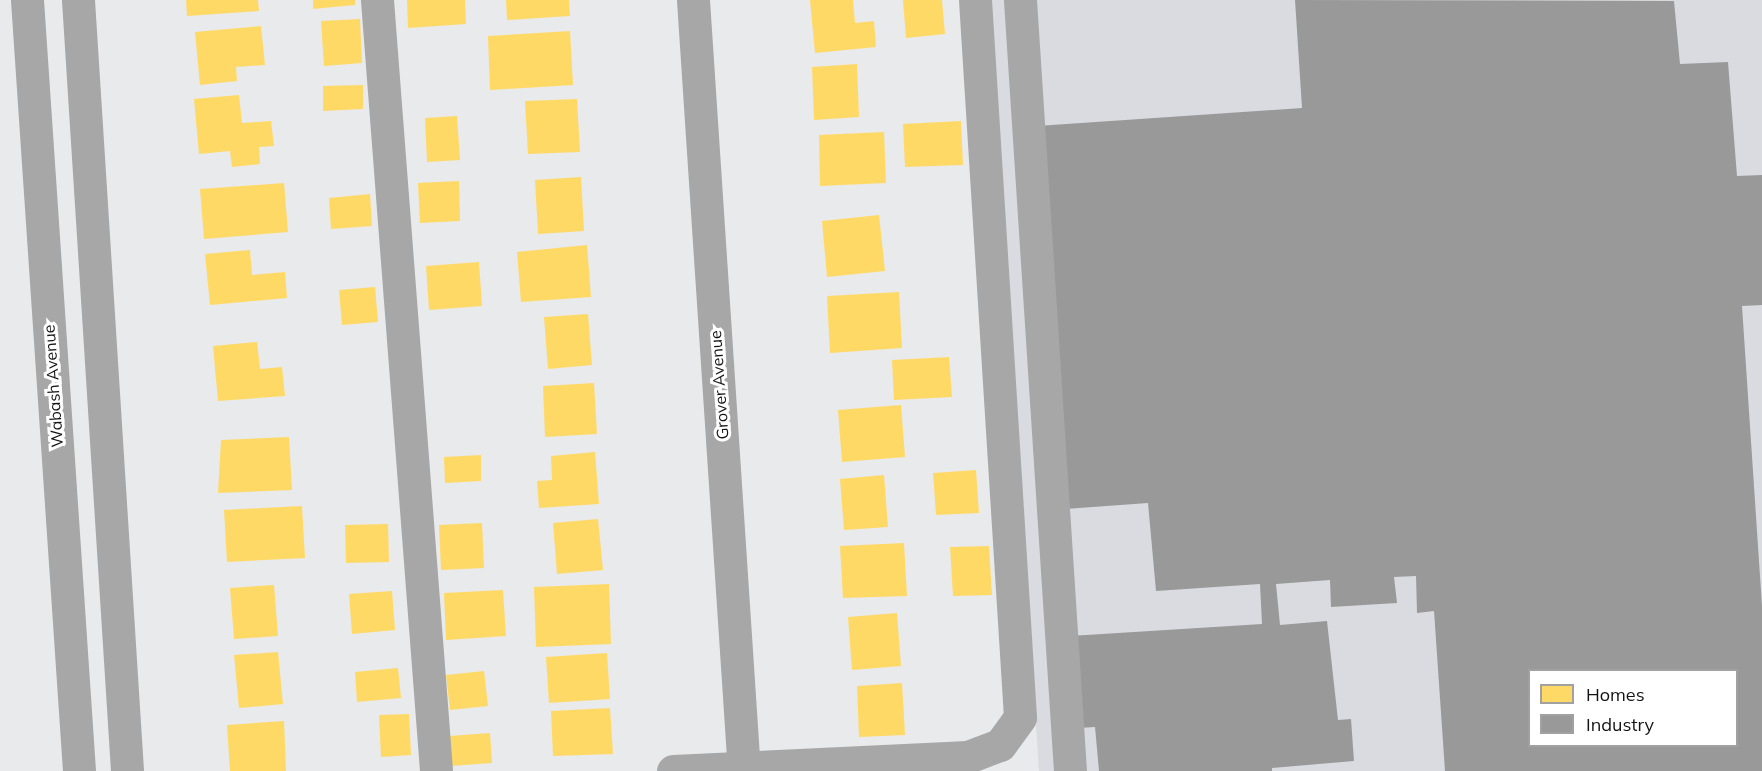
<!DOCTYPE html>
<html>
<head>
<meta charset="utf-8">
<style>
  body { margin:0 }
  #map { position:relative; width:1762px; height:771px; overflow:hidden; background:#e9eaeb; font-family:Mulish,sans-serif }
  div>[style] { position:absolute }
  .built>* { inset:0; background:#d9dbe0 }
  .homes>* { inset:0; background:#ffd966 }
  .industry>* { inset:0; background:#999 }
  .minor>* { height:33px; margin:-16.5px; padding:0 16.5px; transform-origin:16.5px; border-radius:16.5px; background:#a7a7a7 }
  span { translate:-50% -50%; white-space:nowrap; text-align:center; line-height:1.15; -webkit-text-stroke:6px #fff; paint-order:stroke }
  .street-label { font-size:16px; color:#131314 }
  .legend { position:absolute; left:1528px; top:669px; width:210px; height:78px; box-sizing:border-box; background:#fff; border:2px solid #a1a1a1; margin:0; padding:8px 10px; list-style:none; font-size:18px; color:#131314 }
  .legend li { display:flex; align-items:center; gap:12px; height:30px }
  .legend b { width:30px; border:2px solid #a1a1a1 }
</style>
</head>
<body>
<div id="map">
  <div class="built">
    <i style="clip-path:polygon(evenodd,989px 0,1762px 0,1762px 771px,1039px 771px,989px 0,1530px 670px,1736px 670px,1736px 746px,1530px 746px,1530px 670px)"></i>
  </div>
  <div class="homes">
    <i style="clip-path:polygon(186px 0,258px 0,259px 11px,187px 16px)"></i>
    <i style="clip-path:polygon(313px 0,355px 0,355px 5px,313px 9px)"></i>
    <i style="clip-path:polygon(407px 0,465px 0,466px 24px,408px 28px)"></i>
    <i style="clip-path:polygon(506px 0,569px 0,570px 16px,507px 20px)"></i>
    <i style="clip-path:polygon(810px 0,853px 0,855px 23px,874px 21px,876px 47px,815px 53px)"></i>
    <i style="clip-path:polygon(903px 0,942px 0,945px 34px,906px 38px)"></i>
    <i style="clip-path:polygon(360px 19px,362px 63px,324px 66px,321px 21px)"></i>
    <i style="clip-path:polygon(261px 26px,265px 65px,236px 67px,237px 81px,200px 85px,195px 32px)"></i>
    <i style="clip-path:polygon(570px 31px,573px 85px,490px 90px,488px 36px)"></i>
    <i style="clip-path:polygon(857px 64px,859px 117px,814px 120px,812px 67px)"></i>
    <i style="clip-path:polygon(363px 85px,363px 109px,323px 111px,323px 86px)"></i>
    <i style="clip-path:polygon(239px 95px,242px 123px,271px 121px,274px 146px,259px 147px,260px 164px,232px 167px,230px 151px,199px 154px,194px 99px)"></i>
    <i style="clip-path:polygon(577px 99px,580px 152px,528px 154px,525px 101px)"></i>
    <i style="clip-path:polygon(457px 116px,460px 160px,427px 162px,425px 118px)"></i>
    <i style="clip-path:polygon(961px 121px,963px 165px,905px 167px,903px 124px)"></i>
    <i style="clip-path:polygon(884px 132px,886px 183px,820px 186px,819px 135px)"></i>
    <i style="clip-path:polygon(581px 177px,584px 231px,538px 234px,535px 180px)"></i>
    <i style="clip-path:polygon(459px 181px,460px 221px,420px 223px,418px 183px)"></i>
    <i style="clip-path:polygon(284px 183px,288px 232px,204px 239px,200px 189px)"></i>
    <i style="clip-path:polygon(370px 194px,372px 226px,331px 229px,329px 198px)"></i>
    <i style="clip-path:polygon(879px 215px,885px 271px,827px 277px,822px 221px)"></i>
    <i style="clip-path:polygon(587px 245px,591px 297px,521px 302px,517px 252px)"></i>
    <i style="clip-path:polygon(250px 250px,252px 275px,285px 272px,287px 298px,210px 305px,205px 254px)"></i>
    <i style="clip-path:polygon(479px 262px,482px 306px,429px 310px,426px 266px)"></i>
    <i style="clip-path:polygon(375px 287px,378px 322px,342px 325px,339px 290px)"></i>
    <i style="clip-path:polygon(899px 292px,902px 348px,830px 353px,827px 296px)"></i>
    <i style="clip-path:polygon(588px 314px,592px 365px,548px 369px,544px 317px)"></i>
    <i style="clip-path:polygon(257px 342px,260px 369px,282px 367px,285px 396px,218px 401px,213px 346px)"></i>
    <i style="clip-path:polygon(949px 357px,952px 397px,894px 400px,892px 360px)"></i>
    <i style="clip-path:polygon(594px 383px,597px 434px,545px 437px,543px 386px)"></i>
    <i style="clip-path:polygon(901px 405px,905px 457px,842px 462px,838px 410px)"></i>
    <i style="clip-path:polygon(289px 437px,292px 490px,218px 493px,221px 440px)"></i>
    <i style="clip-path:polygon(595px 452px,599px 504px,539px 508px,537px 481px,552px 480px,551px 456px)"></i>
    <i style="clip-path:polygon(481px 455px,481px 481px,445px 483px,444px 457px)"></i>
    <i style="clip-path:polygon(976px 470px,979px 513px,936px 515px,933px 473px)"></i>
    <i style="clip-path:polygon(884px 475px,888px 527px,844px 530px,840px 479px)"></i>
    <i style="clip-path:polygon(302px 506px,305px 558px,227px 562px,224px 510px)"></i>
    <i style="clip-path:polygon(598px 519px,603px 570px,557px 574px,553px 523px)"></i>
    <i style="clip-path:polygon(482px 523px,484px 568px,441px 570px,439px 525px)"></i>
    <i style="clip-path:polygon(388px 524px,389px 562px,346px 563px,345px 525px)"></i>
    <i style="clip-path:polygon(904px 543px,907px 596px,843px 598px,840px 546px)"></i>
    <i style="clip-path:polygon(989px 546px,992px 595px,953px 596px,950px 547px)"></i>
    <i style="clip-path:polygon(609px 584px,611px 644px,536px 647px,534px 587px)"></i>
    <i style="clip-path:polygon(274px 585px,278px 636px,234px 639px,230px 588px)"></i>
    <i style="clip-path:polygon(503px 590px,506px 636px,446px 640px,444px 593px)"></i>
    <i style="clip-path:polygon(392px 591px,395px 630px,352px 634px,349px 594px)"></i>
    <i style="clip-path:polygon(897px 613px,901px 666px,852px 670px,848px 617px)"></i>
    <i style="clip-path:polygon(278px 652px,283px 704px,239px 708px,234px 655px)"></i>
    <i style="clip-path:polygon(607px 653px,610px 699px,549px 703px,546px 657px)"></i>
    <i style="clip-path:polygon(398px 668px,401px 698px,357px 702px,355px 672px)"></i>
    <i style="clip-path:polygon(484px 671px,488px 706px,450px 710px,446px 675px)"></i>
    <i style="clip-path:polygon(902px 683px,905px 735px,859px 737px,857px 686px)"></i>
    <i style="clip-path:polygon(610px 708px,613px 754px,553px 756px,551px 711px)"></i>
    <i style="clip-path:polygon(409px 714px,411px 755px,381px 757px,379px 715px)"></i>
    <i style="clip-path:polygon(284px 721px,286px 771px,230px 771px,227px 725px)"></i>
    <i style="clip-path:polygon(490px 733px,492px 763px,450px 766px,449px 736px)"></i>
  </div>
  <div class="industry">
    <i style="clip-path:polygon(evenodd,1295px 0,1674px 1px,1680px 64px,1728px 62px,1737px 176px,1762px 175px,1762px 305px,1742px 306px,1762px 606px,1762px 771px,1445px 771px,1434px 611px,1417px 613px,1416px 576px,1394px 577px,1397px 603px,1331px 607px,1330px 580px,1276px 584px,1280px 625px,1327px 621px,1338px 720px,1351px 719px,1354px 761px,1272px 768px,1272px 771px,1099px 771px,1095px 727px,1079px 728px,1070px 636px,1262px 624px,1260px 584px,1156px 591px,1148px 503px,1065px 509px,1037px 126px,1302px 108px,1295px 0,1530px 670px,1736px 670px,1736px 746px,1530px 746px,1530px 670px)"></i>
  </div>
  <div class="minor">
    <i style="left:27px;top:0;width:773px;rotate:86.14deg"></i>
    <i style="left:78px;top:0;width:773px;rotate:86.36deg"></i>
    <i style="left:377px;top:0;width:773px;rotate:85.62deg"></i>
    <i style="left:693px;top:0;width:773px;rotate:86.22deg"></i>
    <i style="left:1020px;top:0;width:773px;rotate:86.29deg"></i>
    <i style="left:673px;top:771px;width:295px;rotate:-2.7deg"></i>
    <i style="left:968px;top:757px;width:34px;rotate:-21deg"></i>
    <i style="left:1000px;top:745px;width:34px;rotate:-54deg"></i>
    <i style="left:1020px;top:717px;width:718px;rotate:-93.59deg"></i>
  </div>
  <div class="street-label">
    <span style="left:719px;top:385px;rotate:-94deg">Grover Avenue</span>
    <span style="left:53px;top:386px;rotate:-94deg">Wabash Avenue</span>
  </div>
  <ul class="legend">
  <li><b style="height:16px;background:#ffd966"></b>Homes</li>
  <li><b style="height:16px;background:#999"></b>Industry</li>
  </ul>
</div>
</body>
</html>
